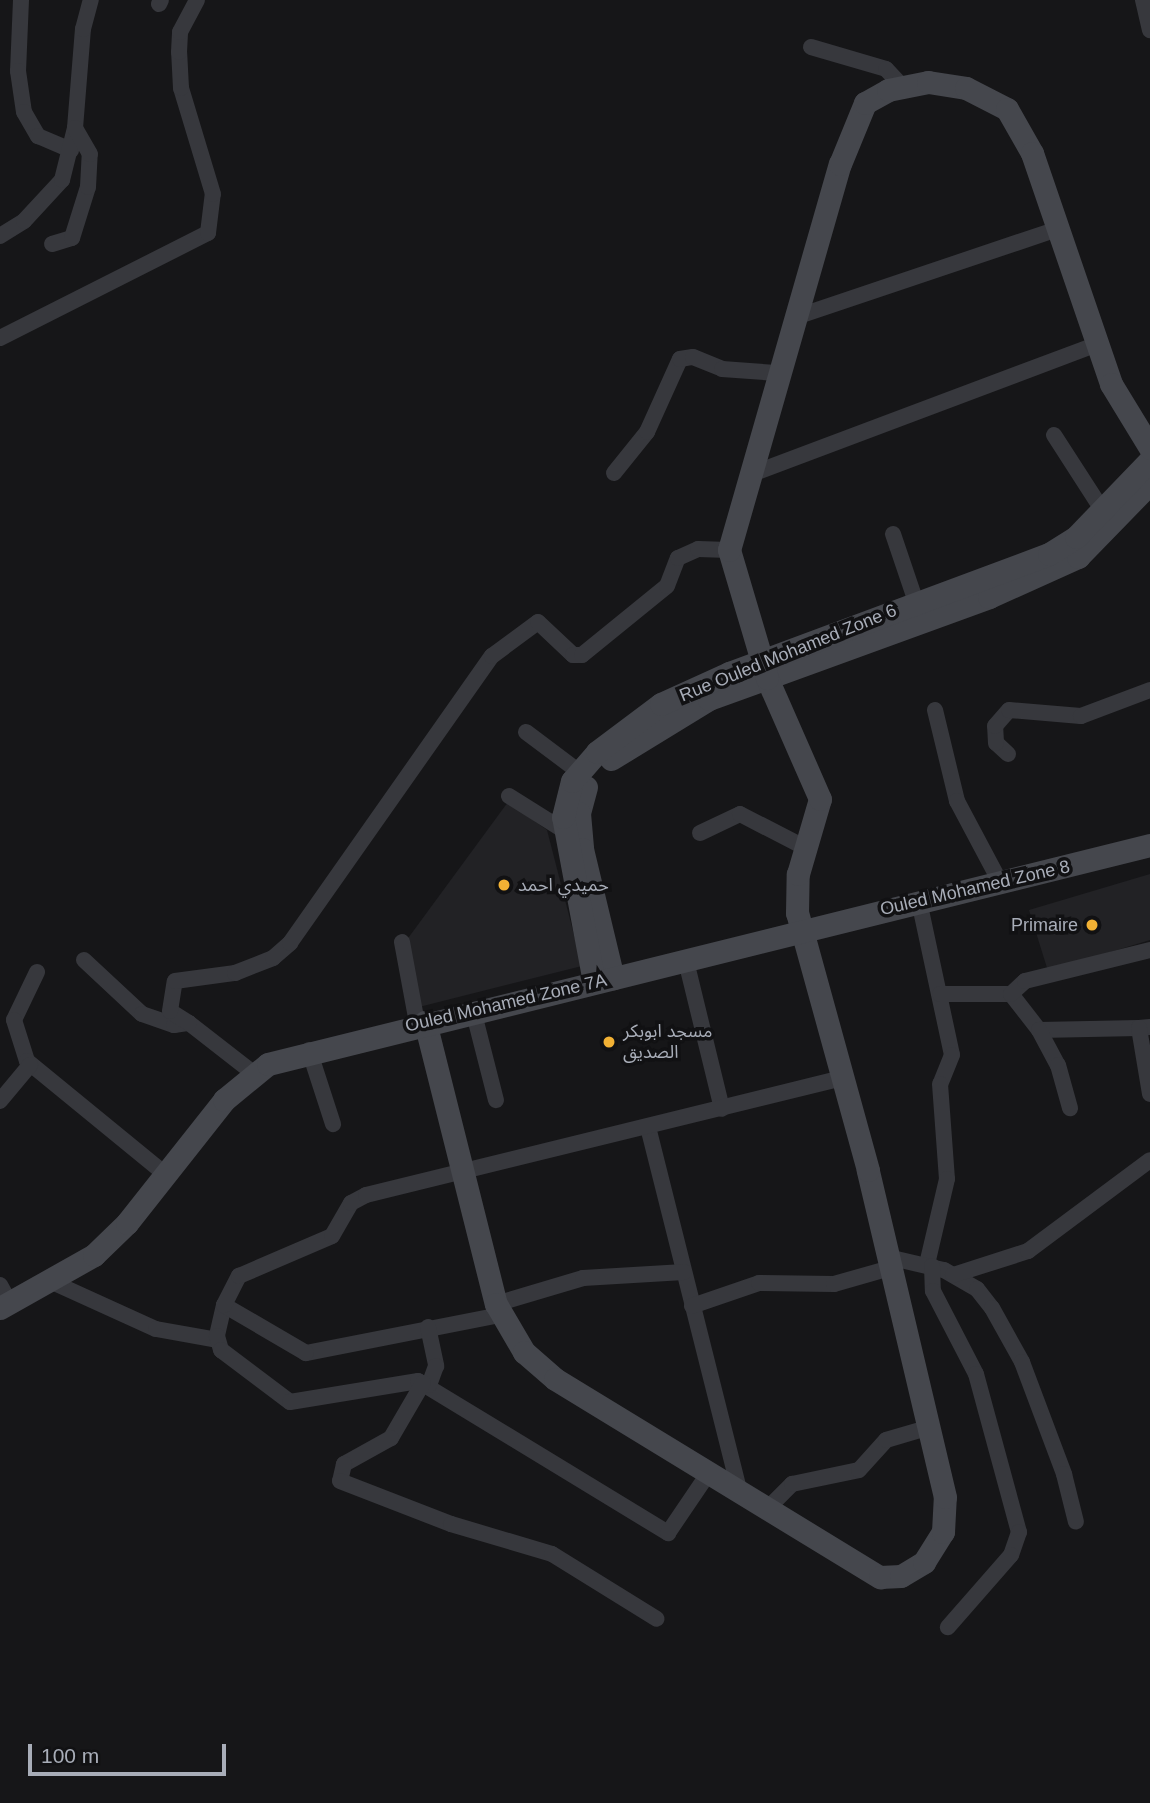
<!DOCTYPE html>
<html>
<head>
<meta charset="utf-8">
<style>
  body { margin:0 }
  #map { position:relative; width:1150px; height:1803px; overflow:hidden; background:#161618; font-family:Arial,"Noto Sans Arabic",sans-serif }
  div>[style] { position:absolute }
  .built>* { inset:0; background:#222225 }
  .street>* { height:16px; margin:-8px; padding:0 8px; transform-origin:8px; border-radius:8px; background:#37383d }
  .secondary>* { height:23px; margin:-11.5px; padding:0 11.5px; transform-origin:11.5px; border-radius:11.5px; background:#45474d }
  .dots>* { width:19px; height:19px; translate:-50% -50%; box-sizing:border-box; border:4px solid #111113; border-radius:50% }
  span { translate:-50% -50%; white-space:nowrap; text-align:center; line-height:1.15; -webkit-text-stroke:7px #111113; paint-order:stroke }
  .street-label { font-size:18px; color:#a8adb8 }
  .poi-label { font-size:18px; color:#a8adb8 }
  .left { translate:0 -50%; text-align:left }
  .right { translate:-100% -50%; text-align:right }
  .scale { position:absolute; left:28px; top:1744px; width:198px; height:32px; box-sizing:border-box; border:4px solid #a8adb8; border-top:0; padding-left:9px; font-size:21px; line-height:24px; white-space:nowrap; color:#a8adb8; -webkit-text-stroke:5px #111113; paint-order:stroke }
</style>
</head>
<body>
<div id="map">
  <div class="built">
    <i style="clip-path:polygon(508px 802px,547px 830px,582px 966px,419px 1007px,406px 941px)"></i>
    <i style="clip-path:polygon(1150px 874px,1150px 940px,1048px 971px,1029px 910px)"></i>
  </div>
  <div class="street">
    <i style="left:21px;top:0;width:71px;rotate:92.4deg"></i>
    <i style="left:18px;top:71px;width:41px;rotate:81.7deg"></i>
    <i style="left:24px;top:112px;width:28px;rotate:60deg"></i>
    <i style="left:38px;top:136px;width:36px;rotate:23deg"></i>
    <i style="left:1143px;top:0;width:31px;rotate:77deg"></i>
    <i style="left:159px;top:4px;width:4px;rotate:-63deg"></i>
    <i style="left:811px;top:47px;width:78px;rotate:16.3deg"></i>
    <i style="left:886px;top:69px;width:23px;rotate:47deg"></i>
    <i style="left:0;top:236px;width:28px;rotate:-32deg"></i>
    <i style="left:24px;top:221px;width:56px;rotate:-47.2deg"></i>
    <i style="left:62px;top:180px;width:54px;rotate:-76deg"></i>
    <i style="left:75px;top:128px;width:99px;rotate:-85.4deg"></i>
    <i style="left:83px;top:29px;width:30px;rotate:-75deg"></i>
    <i style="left:52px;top:244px;width:21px;rotate:-17deg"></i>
    <i style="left:72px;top:238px;width:53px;rotate:-72.6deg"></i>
    <i style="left:88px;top:187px;width:33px;rotate:-87deg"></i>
    <i style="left:90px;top:154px;width:30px;rotate:-120deg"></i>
    <i style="left:796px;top:317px;width:276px;rotate:-18.6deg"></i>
    <i style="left:0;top:338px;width:233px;rotate:-26.8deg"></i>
    <i style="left:208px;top:233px;width:39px;rotate:-83deg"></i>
    <i style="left:213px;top:194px;width:111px;rotate:-106.8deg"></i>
    <i style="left:181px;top:88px;width:36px;rotate:-93deg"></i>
    <i style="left:179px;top:52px;width:20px;rotate:-87deg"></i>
    <i style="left:180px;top:32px;width:36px;rotate:-62deg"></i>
    <i style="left:1054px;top:435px;width:90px;rotate:57.2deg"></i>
    <i style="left:614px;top:473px;width:53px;rotate:-51.2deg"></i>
    <i style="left:647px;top:432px;width:80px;rotate:-65.7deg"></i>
    <i style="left:680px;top:359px;width:13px;rotate:-9deg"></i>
    <i style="left:693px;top:357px;width:31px;rotate:22deg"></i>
    <i style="left:722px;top:369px;width:54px;rotate:4.2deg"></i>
    <i style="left:749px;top:475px;width:372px;rotate:-20.6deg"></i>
    <i style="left:893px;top:534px;width:72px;rotate:71.3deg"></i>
    <i style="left:935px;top:710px;width:94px;rotate:76.4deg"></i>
    <i style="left:957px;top:801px;width:92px;rotate:62deg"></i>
    <i style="left:526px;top:732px;width:65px;rotate:36.9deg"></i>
    <i style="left:1008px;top:754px;width:16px;rotate:-137deg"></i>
    <i style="left:996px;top:743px;width:17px;rotate:-93deg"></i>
    <i style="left:995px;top:726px;width:21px;rotate:-49deg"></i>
    <i style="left:1009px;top:710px;width:72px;rotate:4.8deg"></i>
    <i style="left:1081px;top:716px;width:74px;rotate:-20.6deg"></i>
    <i style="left:509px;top:796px;width:64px;rotate:32.2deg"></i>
    <i style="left:700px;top:833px;width:44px;rotate:-25.4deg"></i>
    <i style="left:740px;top:814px;width:74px;rotate:27.3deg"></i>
    <i style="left:919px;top:901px;width:157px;rotate:77.9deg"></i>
    <i style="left:952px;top:1055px;width:31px;rotate:112deg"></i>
    <i style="left:940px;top:1084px;width:95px;rotate:85.8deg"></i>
    <i style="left:947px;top:1179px;width:87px;rotate:103.2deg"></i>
    <i style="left:402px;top:942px;width:82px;rotate:79.5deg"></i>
    <i style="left:84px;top:960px;width:79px;rotate:43deg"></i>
    <i style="left:142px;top:1014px;width:34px;rotate:19deg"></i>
    <i style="left:174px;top:1025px;width:15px;rotate:-8deg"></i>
    <i style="left:189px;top:1023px;width:80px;rotate:37.9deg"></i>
    <i style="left:686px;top:961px;width:152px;rotate:76.3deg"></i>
    <i style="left:37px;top:972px;width:53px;rotate:115.6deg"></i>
    <i style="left:14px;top:1020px;width:43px;rotate:72.4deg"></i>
    <i style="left:27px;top:1061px;width:178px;rotate:39.3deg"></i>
    <i style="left:940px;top:994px;width:71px"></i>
    <i style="left:1011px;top:994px;width:46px;rotate:52.1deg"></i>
    <i style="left:1039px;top:1030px;width:100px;rotate:-1.1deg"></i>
    <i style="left:1011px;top:994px;width:19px;rotate:-43deg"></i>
    <i style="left:1025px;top:981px;width:129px;rotate:-13.9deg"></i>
    <i style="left:473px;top:1010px;width:93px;rotate:75.7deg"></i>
    <i style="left:189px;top:1023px;width:22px;rotate:-148deg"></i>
    <i style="left:170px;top:1011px;width:30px;rotate:-81deg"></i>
    <i style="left:175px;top:981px;width:61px;rotate:-7.6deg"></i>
    <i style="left:235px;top:973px;width:41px;rotate:-21.5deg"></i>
    <i style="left:273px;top:958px;width:23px;rotate:-41deg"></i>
    <i style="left:290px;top:943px;width:351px;rotate:-54.9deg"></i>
    <i style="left:492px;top:656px;width:57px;rotate:-36.5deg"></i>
    <i style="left:538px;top:622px;width:48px;rotate:43.3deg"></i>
    <i style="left:573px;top:655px;width:9px"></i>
    <i style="left:582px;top:655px;width:109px;rotate:-39.1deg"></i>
    <i style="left:667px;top:586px;width:30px;rotate:-69deg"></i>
    <i style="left:678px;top:558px;width:22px;rotate:-24deg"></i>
    <i style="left:698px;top:549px;width:31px;rotate:2deg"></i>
    <i style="left:1150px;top:1027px;width:11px;rotate:175deg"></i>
    <i style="left:1139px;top:1028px;width:67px;rotate:80.5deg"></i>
    <i style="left:1039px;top:1030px;width:40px;rotate:62deg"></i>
    <i style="left:1058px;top:1065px;width:45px;rotate:74.4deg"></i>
    <i style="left:309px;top:1050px;width:78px;rotate:72deg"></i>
    <i style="left:0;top:1101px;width:47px;rotate:-50.2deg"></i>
    <i style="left:648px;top:1127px;width:378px;rotate:75.9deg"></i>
    <i style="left:888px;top:1257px;width:57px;rotate:13.1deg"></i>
    <i style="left:944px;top:1270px;width:38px;rotate:30deg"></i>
    <i style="left:977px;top:1289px;width:24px;rotate:52deg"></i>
    <i style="left:992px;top:1308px;width:62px;rotate:60.9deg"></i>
    <i style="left:1022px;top:1362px;width:120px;rotate:69.4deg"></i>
    <i style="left:1064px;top:1474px;width:49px;rotate:76deg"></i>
    <i style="left:932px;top:1266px;width:25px;rotate:88deg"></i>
    <i style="left:933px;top:1291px;width:93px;rotate:62.6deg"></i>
    <i style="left:976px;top:1374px;width:164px;rotate:74.8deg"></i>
    <i style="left:1019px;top:1532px;width:24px;rotate:109deg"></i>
    <i style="left:1011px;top:1555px;width:96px;rotate:131.2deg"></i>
    <i style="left:953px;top:1275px;width:79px;rotate:-17.7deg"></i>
    <i style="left:1028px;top:1251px;width:152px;rotate:-36.7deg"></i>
    <i style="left:50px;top:1281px;width:116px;rotate:24.4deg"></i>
    <i style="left:156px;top:1329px;width:62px;rotate:10.2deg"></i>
    <i style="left:0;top:1285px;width:21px;rotate:61deg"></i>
    <i style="left:496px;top:1304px;width:91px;rotate:-16.6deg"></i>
    <i style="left:583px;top:1278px;width:101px;rotate:-3.4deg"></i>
    <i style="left:224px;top:1305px;width:32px;rotate:103deg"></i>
    <i style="left:217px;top:1336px;width:15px;rotate:74deg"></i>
    <i style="left:221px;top:1350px;width:86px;rotate:37deg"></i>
    <i style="left:290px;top:1402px;width:130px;rotate:-9.3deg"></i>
    <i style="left:418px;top:1381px;width:293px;rotate:31.3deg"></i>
    <i style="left:668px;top:1533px;width:71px;rotate:-55.9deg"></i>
    <i style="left:692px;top:1306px;width:71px;rotate:-18.9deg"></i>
    <i style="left:759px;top:1283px;width:75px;rotate:0.8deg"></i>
    <i style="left:834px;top:1284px;width:58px;rotate:-15.9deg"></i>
    <i style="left:500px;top:1315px;width:198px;rotate:168.9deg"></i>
    <i style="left:306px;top:1353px;width:95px;rotate:-149.7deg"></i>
    <i style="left:224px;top:1305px;width:33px;rotate:-63deg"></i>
    <i style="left:239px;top:1276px;width:101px;rotate:-23.3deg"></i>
    <i style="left:332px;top:1236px;width:38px;rotate:-60deg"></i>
    <i style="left:351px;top:1203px;width:17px;rotate:-28deg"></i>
    <i style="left:366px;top:1195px;width:492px;rotate:-13.8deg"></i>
    <i style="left:428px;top:1327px;width:40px;rotate:78deg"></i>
    <i style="left:436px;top:1366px;width:20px;rotate:110deg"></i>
    <i style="left:423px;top:1383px;width:64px;rotate:120.2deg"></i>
    <i style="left:391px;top:1438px;width:54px;rotate:151deg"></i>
    <i style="left:344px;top:1464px;width:17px;rotate:103deg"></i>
    <i style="left:340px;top:1481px;width:119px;rotate:21.2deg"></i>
    <i style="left:451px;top:1524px;width:105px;rotate:16.5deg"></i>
    <i style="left:552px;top:1554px;width:123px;rotate:31.8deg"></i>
    <i style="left:766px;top:1510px;width:37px;rotate:-45deg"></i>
    <i style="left:792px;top:1484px;width:68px;rotate:-11.8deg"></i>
    <i style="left:859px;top:1470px;width:40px;rotate:-48deg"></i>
    <i style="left:886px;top:1440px;width:43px;rotate:-16.3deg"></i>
  </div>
  <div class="secondary">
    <i style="left:611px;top:759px;width:115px;rotate:-31.5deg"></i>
    <i style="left:709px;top:699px;width:298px;rotate:-20deg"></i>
    <i style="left:989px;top:597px;width:98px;rotate:-24.2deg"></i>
    <i style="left:1078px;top:557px;width:103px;rotate:-45.8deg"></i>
    <i style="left:586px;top:787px;width:27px;rotate:105deg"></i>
    <i style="left:579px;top:813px;width:36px;rotate:85deg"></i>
    <i style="left:582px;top:849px;width:133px;rotate:76.5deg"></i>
    <i style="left:594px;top:982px;width:168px;rotate:-100.6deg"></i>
    <i style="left:563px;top:817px;width:37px;rotate:-76deg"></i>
    <i style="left:572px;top:781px;width:38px;rotate:-49deg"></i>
    <i style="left:597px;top:752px;width:80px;rotate:-36.9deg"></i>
    <i style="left:661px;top:704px;width:75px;rotate:-24.5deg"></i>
    <i style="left:729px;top:673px;width:341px;rotate:-20.4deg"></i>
    <i style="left:1049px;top:554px;width:32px;rotate:-32deg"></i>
    <i style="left:1076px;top:537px;width:107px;rotate:-46.1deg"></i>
    <i style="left:425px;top:1022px;width:291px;rotate:75.9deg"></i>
    <i style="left:496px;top:1304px;width:56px;rotate:59.7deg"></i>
    <i style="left:524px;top:1352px;width:41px;rotate:41.1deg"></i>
    <i style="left:555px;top:1379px;width:381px;rotate:31.4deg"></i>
    <i style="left:880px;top:1577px;width:21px;rotate:-3deg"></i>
    <i style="left:901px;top:1576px;width:27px;rotate:-31deg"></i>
    <i style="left:924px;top:1562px;width:36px;rotate:-58deg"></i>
    <i style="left:943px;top:1532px;width:35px;rotate:-87deg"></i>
    <i style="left:945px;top:1497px;width:336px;rotate:-103.3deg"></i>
    <i style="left:868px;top:1170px;width:267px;rotate:-105.4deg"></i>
    <i style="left:797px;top:913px;width:39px;rotate:-89deg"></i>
    <i style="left:798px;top:874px;width:78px;rotate:-73.7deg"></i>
    <i style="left:820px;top:799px;width:132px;rotate:-113.7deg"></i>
    <i style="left:767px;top:678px;width:134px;rotate:-106.5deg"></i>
    <i style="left:729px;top:550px;width:402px;rotate:-74deg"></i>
    <i style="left:840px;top:164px;width:66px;rotate:-67.7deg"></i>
    <i style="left:865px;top:103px;width:26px;rotate:-29deg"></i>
    <i style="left:888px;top:90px;width:41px;rotate:-11.3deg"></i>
    <i style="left:928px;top:82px;width:38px;rotate:9deg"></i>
    <i style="left:966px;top:88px;width:46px;rotate:27.1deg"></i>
    <i style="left:1007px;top:109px;width:51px;rotate:60.4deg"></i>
    <i style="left:1032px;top:153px;width:244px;rotate:71.1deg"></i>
    <i style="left:1111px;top:384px;width:75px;rotate:58.6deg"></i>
    <i style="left:0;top:1308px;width:108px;rotate:-29.4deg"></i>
    <i style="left:94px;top:1255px;width:46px;rotate:-44.1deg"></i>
    <i style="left:127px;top:1223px;width:157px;rotate:-51.7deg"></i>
    <i style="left:224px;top:1100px;width:57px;rotate:-39.3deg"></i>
    <i style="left:268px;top:1064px;width:909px;rotate:-13.94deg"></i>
  </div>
  <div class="dots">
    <i style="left:504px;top:885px;background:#f2b134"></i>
    <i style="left:1092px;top:925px;background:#f2b134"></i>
    <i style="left:609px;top:1042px;background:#f2b134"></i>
  </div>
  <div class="street-label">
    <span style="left:788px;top:653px;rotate:-22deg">Rue Ouled Mohamed Zone 6</span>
    <span style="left:975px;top:888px;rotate:-13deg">Ouled Mohamed Zone 8</span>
    <span style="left:506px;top:1003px;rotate:-13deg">Ouled Mohamed Zone 7A</span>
  </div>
  <div class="poi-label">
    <span class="left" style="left:518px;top:885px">حميدي احمد</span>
    <span class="right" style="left:1078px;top:925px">Primaire</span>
    <span class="left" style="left:623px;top:1042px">مسجد ابوبكر<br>الصديق</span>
  </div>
  <div class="scale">100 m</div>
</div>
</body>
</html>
